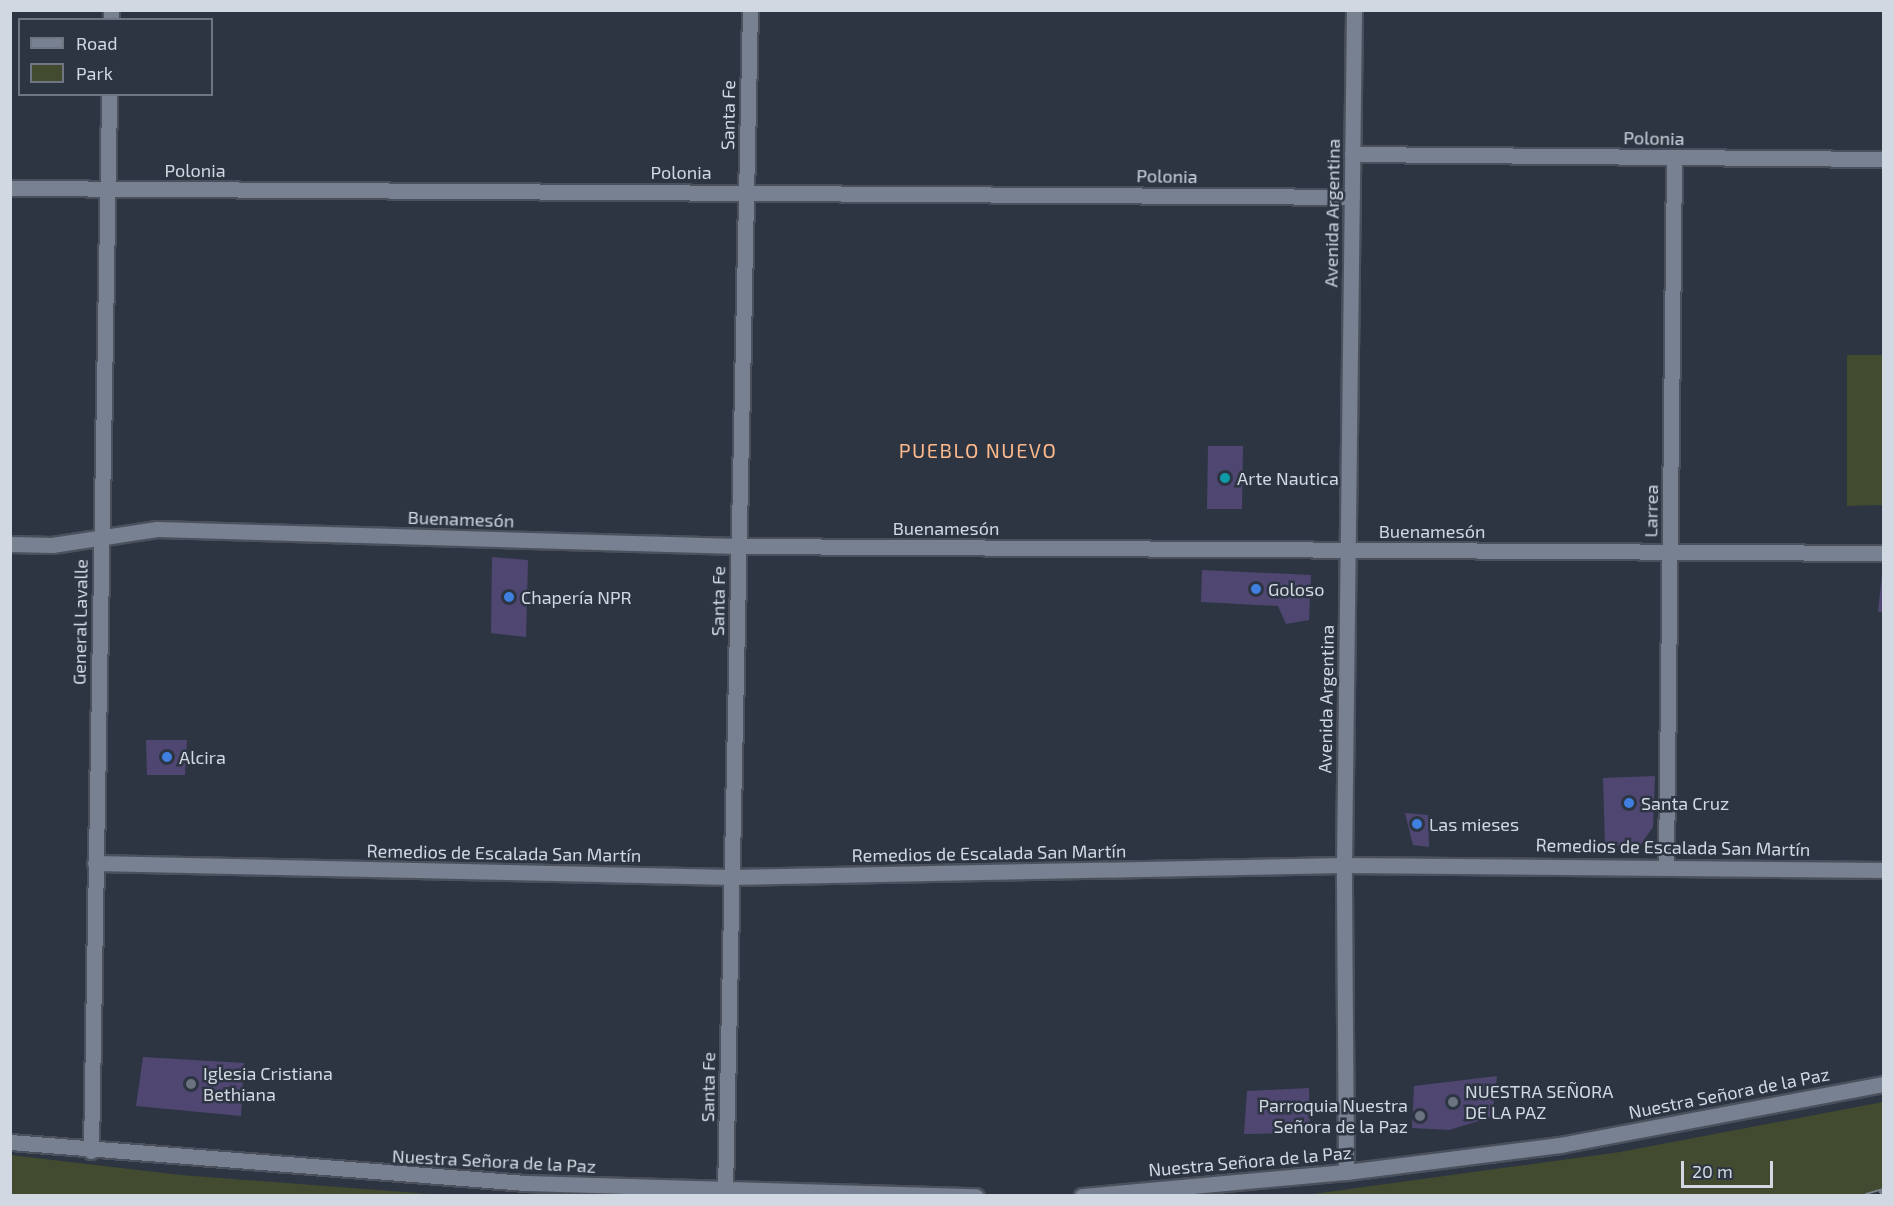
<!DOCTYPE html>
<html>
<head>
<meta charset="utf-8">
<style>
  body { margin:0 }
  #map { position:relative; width:1894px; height:1206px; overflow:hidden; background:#2d3542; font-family:"Exo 2",sans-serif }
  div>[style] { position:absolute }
  .green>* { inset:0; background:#424b2f }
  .building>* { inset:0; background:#4f4771 }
  .roads { filter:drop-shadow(2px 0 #4a515d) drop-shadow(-2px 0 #4a515d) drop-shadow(0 2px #4a515d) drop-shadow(0 -2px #4a515d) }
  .street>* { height:15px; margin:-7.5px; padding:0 7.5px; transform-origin:7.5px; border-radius:7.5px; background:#778191 }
  .rail>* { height:7px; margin-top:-3.5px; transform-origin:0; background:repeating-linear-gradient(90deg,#2d3542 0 14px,#7a828d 0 28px); box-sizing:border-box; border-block:2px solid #7a828d }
  .dots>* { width:16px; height:16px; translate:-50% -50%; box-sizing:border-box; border:3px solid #2d3542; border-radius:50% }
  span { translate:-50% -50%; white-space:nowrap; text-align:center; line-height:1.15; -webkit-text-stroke:5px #2d3542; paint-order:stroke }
  .street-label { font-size:18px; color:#d2d8e1 }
  .poi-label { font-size:18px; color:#d2d8e1 }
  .left { translate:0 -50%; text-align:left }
  .right { translate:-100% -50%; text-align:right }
  .neighbourhood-label { font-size:20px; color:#fdb98b; letter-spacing:1.5px }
  .frame { position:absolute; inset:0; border:12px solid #d2d8e1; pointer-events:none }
  .legend { position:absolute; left:18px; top:18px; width:195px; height:78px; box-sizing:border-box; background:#2d3542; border:2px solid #6f7682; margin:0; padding:8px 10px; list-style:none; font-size:18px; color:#d2d8e1 }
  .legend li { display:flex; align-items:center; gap:12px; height:30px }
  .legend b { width:30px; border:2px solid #6f7682 }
  .scale { position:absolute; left:1681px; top:1161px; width:92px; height:27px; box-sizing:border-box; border:3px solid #d2d8e1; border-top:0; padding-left:8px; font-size:18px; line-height:21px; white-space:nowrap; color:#d2d8e1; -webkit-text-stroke:4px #2d3542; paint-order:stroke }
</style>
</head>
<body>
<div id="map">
  <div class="green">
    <i style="clip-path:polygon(1847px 355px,1883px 355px,1883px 505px,1847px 506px)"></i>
    <i style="clip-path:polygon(1883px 1102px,1883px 1195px,1306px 1195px,1620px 1152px)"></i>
    <i style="clip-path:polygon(10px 1155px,181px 1175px,443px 1195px,11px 1195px)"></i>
  </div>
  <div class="building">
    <i style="clip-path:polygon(1208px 446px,1243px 446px,1242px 509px,1207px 509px)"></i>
    <i style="clip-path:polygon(492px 557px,528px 560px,526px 637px,491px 633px)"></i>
    <i style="clip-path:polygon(1202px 570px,1311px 575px,1309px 620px,1286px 624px,1278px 606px,1201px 602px)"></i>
    <i style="clip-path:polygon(1882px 574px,1884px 612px,1878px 612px)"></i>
    <i style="clip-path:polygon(146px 740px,187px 740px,185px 775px,147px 775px)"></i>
    <i style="clip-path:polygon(1655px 776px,1653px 827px,1639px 847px,1605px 845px,1603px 778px)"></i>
    <i style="clip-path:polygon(1405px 813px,1428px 815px,1429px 847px,1413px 845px)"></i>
    <i style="clip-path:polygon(143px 1057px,244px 1063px,241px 1116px,136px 1106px)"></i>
    <i style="clip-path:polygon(1497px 1076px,1492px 1117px,1449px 1130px,1412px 1128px,1414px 1086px)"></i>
    <i style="clip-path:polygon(1309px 1088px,1310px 1133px,1244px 1134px,1247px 1091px)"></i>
  </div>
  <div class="roads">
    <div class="street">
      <i style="left:111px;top:20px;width:10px;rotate:-90deg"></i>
      <i style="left:1352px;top:154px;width:532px;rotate:0.54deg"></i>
      <i style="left:10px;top:188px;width:1342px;rotate:0.38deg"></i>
      <i style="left:10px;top:544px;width:42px;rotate:1.4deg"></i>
      <i style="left:52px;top:545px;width:106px;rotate:-8.7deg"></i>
      <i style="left:157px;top:529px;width:581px;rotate:1.68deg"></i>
      <i style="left:738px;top:546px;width:1146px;rotate:0.35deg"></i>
      <i style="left:95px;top:863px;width:636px;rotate:1.26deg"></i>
      <i style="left:731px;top:877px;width:613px;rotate:-1.12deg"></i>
      <i style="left:1344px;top:865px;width:540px;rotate:0.53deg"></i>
      <i style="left:1666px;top:865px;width:708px;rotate:-89.35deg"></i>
      <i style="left:10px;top:1142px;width:517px;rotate:4.55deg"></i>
      <i style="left:525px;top:1183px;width:451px;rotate:1.7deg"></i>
      <i style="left:91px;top:1151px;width:1057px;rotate:-89.02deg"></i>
      <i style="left:1346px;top:1172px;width:307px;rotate:-90.4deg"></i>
      <i style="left:1344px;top:865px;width:855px;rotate:-89.33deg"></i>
      <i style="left:725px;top:1192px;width:1182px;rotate:-88.79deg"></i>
      <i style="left:1082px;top:1196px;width:265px;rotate:-5.2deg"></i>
      <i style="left:1346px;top:1172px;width:216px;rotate:-7.2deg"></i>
      <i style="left:1560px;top:1145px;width:330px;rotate:-10.7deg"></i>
    </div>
  </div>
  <div class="rail">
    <i style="left:1866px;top:1196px;width:19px;rotate:-16deg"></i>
  </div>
  <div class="dots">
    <i style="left:1225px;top:478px;background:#0f9aa8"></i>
    <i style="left:1256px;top:589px;background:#3f7fe0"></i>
    <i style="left:509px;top:597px;background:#3f7fe0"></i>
    <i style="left:167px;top:757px;background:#3f7fe0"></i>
    <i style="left:1629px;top:803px;background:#3f7fe0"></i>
    <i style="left:1417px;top:824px;background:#3f7fe0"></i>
    <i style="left:191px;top:1084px;background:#6b7280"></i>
    <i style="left:1453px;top:1102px;background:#6b7280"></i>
    <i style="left:1420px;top:1116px;background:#6b7280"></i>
  </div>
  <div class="street-label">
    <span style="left:728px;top:115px;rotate:-89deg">Santa Fe</span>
    <span style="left:1654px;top:138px;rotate:1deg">Polonia</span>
    <span style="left:195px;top:170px">Polonia</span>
    <span style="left:681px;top:172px">Polonia</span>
    <span style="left:1167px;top:176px;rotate:1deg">Polonia</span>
    <span style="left:1332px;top:213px;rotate:-89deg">Avenida Argentina</span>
    <span style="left:1651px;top:511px;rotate:-89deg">Larrea</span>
    <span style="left:461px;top:519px;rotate:2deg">Buenamesón</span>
    <span style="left:946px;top:528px">Buenamesón</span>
    <span style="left:1432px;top:531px">Buenamesón</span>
    <span style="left:718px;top:601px;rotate:-89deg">Santa Fe</span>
    <span style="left:80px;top:622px;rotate:-89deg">General Lavalle</span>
    <span style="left:1326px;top:699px;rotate:-89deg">Avenida Argentina</span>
    <span style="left:1673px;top:847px;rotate:1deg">Remedios de Escalada San Martín</span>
    <span style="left:504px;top:853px;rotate:1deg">Remedios de Escalada San Martín</span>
    <span style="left:989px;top:853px;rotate:-1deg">Remedios de Escalada San Martín</span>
    <span style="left:708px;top:1087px;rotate:-89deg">Santa Fe</span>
    <span style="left:1729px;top:1093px;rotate:-11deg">Nuestra Señora de la Paz</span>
    <span style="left:494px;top:1161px;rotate:3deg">Nuestra Señora de la Paz</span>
    <span style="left:1250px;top:1161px;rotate:-5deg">Nuestra Señora de la Paz</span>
  </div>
  <div class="poi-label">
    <span class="left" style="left:1237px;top:478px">Arte Nautica</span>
    <span class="left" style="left:1268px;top:589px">Goloso</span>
    <span class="left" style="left:521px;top:597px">Chapería NPR</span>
    <span class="left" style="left:179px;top:757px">Alcira</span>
    <span class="left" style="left:1641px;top:803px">Santa Cruz</span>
    <span class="left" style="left:1429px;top:824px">Las mieses</span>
    <span class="left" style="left:203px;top:1084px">Iglesia Cristiana<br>Bethiana</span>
    <span class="left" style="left:1465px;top:1102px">NUESTRA SEÑORA<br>DE LA PAZ</span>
    <span class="right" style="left:1408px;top:1116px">Parroquia Nuestra<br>Señora de la Paz</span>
  </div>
  <div class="neighbourhood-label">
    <span style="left:978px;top:450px">PUEBLO NUEVO</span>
  </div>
  <div class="frame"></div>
  <ul class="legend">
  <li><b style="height:8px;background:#778191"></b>Road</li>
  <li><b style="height:16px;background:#424b2f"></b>Park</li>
  </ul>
  <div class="scale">20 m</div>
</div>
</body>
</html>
